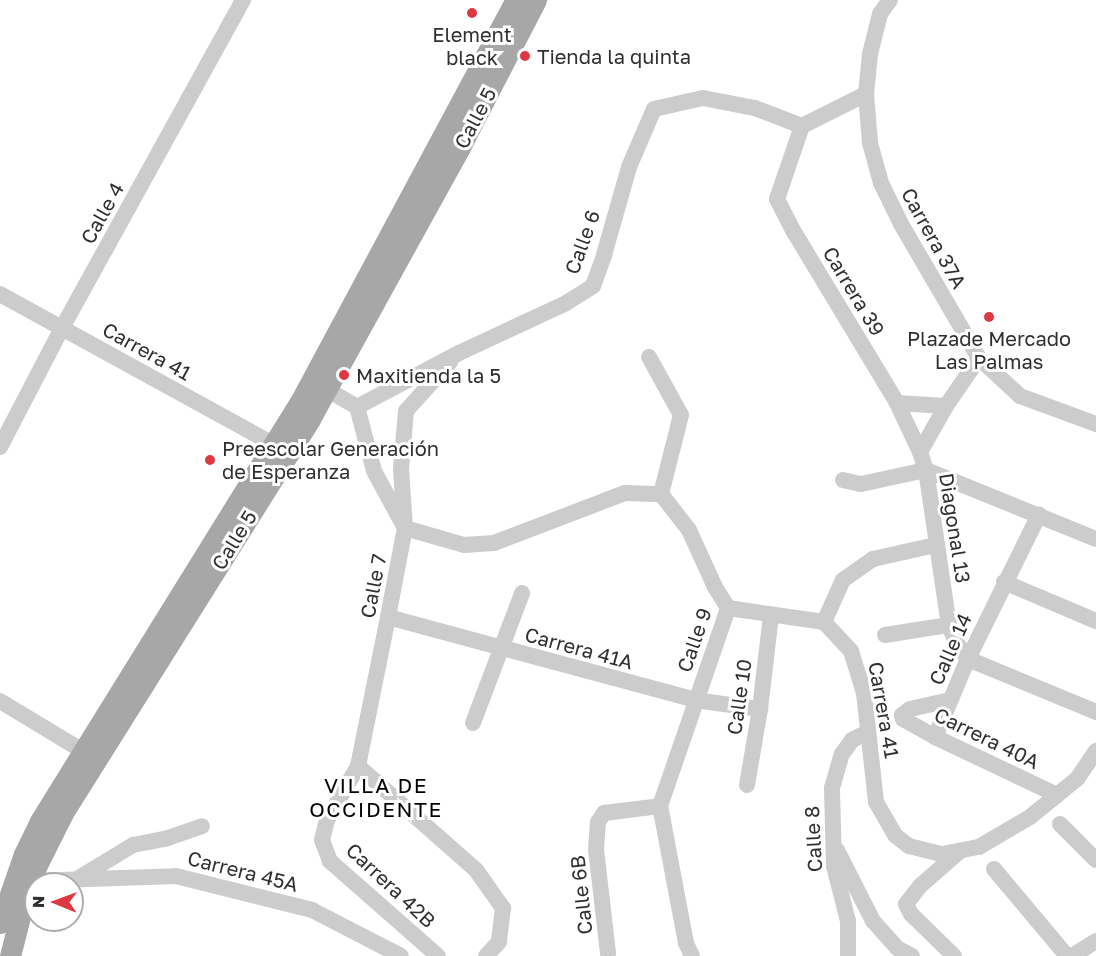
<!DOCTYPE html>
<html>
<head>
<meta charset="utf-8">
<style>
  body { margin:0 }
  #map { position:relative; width:1096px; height:956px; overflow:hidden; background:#fff; font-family:"Golos Text",sans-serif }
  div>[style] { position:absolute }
  .minor>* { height:16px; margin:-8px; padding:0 8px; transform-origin:8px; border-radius:8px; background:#ccc }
  .major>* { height:21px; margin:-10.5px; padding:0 10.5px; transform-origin:10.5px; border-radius:10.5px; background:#a7a7a7 }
  .dots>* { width:16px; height:16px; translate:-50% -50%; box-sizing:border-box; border:3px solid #fff; border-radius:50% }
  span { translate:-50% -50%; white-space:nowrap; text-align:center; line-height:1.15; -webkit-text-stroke:6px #fff; paint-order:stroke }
  .poi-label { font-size:20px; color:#2f2f2f }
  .left { translate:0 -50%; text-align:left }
  .street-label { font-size:20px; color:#2f2f2f }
  .neighbourhood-label { font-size:21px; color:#000; letter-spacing:1.5px }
  .north { position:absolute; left:24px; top:872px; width:60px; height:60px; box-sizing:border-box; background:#fff; border:2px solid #acacac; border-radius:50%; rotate:271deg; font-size:16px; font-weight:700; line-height:24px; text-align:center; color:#2f2f2f }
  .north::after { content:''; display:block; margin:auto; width:21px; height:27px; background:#de3942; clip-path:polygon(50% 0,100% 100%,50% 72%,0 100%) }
</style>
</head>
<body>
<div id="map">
  <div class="minor">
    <i style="left:890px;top:0;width:17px;rotate:126deg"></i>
    <i style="left:880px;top:14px;width:41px;rotate:104deg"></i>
    <i style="left:870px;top:54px;width:40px;rotate:95.7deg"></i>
    <i style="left:866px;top:94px;width:49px;rotate:85.3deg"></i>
    <i style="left:870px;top:143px;width:41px;rotate:74.6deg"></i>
    <i style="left:881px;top:183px;width:46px;rotate:64deg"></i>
    <i style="left:901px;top:224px;width:155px;rotate:59.8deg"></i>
    <i style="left:979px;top:358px;width:56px;rotate:42.8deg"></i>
    <i style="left:1020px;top:396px;width:81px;rotate:20.2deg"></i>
    <i style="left:802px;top:126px;width:77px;rotate:108.9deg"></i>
    <i style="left:777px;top:199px;width:37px;rotate:63deg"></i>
    <i style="left:794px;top:232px;width:200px;rotate:58.9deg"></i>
    <i style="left:897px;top:403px;width:54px;rotate:64.9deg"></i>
    <i style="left:920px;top:452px;width:19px;rotate:72deg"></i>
    <i style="left:926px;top:470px;width:157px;rotate:81.6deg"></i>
    <i style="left:949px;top:625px;width:18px;rotate:68deg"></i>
    <i style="left:956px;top:642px;width:21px;rotate:55deg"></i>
    <i style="left:968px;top:659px;width:139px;rotate:22.5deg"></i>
    <i style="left:0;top:294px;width:311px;rotate:28.8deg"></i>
    <i style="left:649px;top:357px;width:66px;rotate:61.1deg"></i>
    <i style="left:681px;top:415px;width:81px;rotate:104.2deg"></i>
    <i style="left:326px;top:389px;width:36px;rotate:30deg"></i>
    <i style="left:357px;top:407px;width:115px;rotate:-27.9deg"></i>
    <i style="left:459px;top:353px;width:118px;rotate:-25deg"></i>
    <i style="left:566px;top:303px;width:32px;rotate:-32deg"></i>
    <i style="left:593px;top:286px;width:33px;rotate:-70deg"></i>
    <i style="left:604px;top:255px;width:91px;rotate:-74.1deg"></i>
    <i style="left:629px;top:167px;width:63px;rotate:-66.7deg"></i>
    <i style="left:654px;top:109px;width:50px;rotate:-12.7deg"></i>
    <i style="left:703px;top:98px;width:53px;rotate:10.9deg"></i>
    <i style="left:755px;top:108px;width:50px;rotate:21deg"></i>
    <i style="left:802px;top:126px;width:72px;rotate:-26.6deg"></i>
    <i style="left:897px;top:403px;width:49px;rotate:3.5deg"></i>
    <i style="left:357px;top:407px;width:66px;rotate:75.1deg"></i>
    <i style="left:374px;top:471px;width:65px;rotate:61.5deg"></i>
    <i style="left:405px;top:528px;width:61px;rotate:16.1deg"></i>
    <i style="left:464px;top:545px;width:30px;rotate:-4deg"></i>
    <i style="left:494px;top:543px;width:140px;rotate:-20.9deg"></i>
    <i style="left:625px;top:493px;width:36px;rotate:2deg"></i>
    <i style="left:0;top:447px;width:134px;rotate:-62.5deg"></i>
    <i style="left:62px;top:328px;width:375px;rotate:-61.1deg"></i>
    <i style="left:920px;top:452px;width:53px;rotate:-60.5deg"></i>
    <i style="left:946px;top:406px;width:58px;rotate:-55.5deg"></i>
    <i style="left:843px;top:480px;width:18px;rotate:13deg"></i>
    <i style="left:861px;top:484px;width:66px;rotate:-12.2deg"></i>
    <i style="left:926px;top:470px;width:183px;rotate:22.1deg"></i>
    <i style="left:661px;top:494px;width:46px;rotate:52.1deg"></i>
    <i style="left:689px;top:530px;width:63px;rotate:65.5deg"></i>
    <i style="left:715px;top:587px;width:25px;rotate:58deg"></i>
    <i style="left:1004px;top:582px;width:100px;rotate:23deg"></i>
    <i style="left:728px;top:608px;width:97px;rotate:8.3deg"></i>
    <i style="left:824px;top:622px;width:40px;rotate:47deg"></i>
    <i style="left:851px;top:651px;width:44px;rotate:72.8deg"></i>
    <i style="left:864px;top:693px;width:110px;rotate:83.7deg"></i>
    <i style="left:876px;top:802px;width:39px;rotate:60deg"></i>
    <i style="left:896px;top:836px;width:16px;rotate:38deg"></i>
    <i style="left:909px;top:846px;width:34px;rotate:14deg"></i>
    <i style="left:942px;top:854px;width:38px;rotate:-11deg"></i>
    <i style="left:979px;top:847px;width:59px;rotate:-30.5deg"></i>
    <i style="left:1030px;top:817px;width:35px;rotate:-39deg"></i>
    <i style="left:1057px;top:795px;width:26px;rotate:-39deg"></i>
    <i style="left:1077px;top:779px;width:34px;rotate:-56deg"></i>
    <i style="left:388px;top:617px;width:318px;rotate:15.1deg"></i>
    <i style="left:695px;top:700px;width:66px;rotate:7.9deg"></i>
    <i style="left:824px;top:622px;width:46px;rotate:-65.7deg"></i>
    <i style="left:843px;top:580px;width:37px;rotate:-35deg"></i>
    <i style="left:873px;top:559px;width:64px;rotate:-12.7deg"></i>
    <i style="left:885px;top:635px;width:65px;rotate:-8.9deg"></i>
    <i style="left:950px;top:700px;width:41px;rotate:167.3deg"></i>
    <i style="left:910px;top:709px;width:10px;rotate:143deg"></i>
    <i style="left:902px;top:715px;width:4px;rotate:76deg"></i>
    <i style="left:903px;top:719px;width:37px;rotate:29deg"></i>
    <i style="left:935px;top:737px;width:135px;rotate:25.4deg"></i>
    <i style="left:0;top:701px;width:97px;rotate:31.1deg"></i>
    <i style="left:473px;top:723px;width:139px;rotate:-69.3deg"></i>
    <i style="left:935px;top:737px;width:85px;rotate:-67.1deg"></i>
    <i style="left:968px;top:659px;width:161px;rotate:-63.8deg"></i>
    <i style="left:358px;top:766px;width:157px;rotate:41.4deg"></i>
    <i style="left:476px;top:870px;width:47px;rotate:54.6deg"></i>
    <i style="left:503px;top:908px;width:34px;rotate:97deg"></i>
    <i style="left:499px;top:942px;width:19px;rotate:133deg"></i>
    <i style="left:747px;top:785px;width:77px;rotate:-80.3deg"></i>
    <i style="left:760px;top:709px;width:95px;rotate:-83.3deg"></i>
    <i style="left:1060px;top:824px;width:51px;rotate:45deg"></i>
    <i style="left:837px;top:850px;width:80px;rotate:63.1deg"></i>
    <i style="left:873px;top:921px;width:36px;rotate:48deg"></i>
    <i style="left:897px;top:948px;width:17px;rotate:28deg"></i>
    <i style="left:994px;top:869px;width:114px;rotate:50deg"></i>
    <i style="left:77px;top:879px;width:66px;rotate:-31.3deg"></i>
    <i style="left:133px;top:845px;width:33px;rotate:-11deg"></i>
    <i style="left:165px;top:839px;width:39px;rotate:-19deg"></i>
    <i style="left:29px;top:881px;width:147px;rotate:-1.9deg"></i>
    <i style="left:176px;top:876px;width:140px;rotate:14deg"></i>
    <i style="left:312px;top:910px;width:100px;rotate:27.3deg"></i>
    <i style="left:608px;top:953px;width:104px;rotate:-96.6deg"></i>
    <i style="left:596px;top:850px;width:28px;rotate:-86deg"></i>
    <i style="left:598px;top:822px;width:11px;rotate:-56deg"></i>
    <i style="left:604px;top:813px;width:56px;rotate:-7.1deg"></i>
    <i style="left:438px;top:956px;width:144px;rotate:-138.7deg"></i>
    <i style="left:330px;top:861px;width:22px;rotate:-111deg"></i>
    <i style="left:322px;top:840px;width:21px;rotate:-76deg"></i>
    <i style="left:327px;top:820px;width:62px;rotate:-60.1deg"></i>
    <i style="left:358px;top:766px;width:152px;rotate:-78.6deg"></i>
    <i style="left:388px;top:617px;width:91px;rotate:-79.2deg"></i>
    <i style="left:405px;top:528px;width:59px;rotate:-93.9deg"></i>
    <i style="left:401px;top:469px;width:58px;rotate:-85.1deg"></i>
    <i style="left:406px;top:411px;width:66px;rotate:-48.1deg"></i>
    <i style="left:692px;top:956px;width:14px;rotate:-115deg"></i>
    <i style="left:686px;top:943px;width:139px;rotate:-100.7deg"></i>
    <i style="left:660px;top:806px;width:209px;rotate:-71deg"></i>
    <i style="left:848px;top:956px;width:35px;rotate:-90deg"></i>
    <i style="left:848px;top:921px;width:57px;rotate:-104.3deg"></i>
    <i style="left:834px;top:866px;width:78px;rotate:-91.5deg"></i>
    <i style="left:832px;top:788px;width:35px;rotate:-74deg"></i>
    <i style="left:842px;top:754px;width:17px;rotate:-54deg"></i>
    <i style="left:852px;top:740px;width:18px;rotate:-27deg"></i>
    <i style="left:954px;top:956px;width:60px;rotate:-135.7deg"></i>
    <i style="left:911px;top:914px;width:11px;rotate:-117deg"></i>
    <i style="left:906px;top:904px;width:23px;rotate:-52deg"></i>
    <i style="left:920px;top:886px;width:52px;rotate:-41.1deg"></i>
    <i style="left:1072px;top:956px;width:28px;rotate:-32deg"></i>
  </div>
  <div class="major">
    <i style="left:0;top:923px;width:73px;rotate:-70.8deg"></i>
    <i style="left:24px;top:854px;width:37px;rotate:-64deg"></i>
    <i style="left:40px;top:821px;width:493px;rotate:-58.2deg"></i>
    <i style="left:300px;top:402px;width:456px;rotate:-61.8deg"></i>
    <i style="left:10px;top:956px;width:77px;rotate:-75.8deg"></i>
    <i style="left:29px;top:881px;width:76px;rotate:-63.4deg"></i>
    <i style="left:63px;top:813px;width:465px;rotate:-57.9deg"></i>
    <i style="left:310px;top:419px;width:306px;rotate:-61.1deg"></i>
    <i style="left:458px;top:151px;width:170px;rotate:-62.7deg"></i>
  </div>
  <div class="dots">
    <i style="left:472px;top:13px;background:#de3942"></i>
    <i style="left:525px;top:56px;background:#de3942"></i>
    <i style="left:989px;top:317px;background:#de3942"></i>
    <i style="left:344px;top:375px;background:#de3942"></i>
    <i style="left:210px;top:460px;background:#de3942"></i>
  </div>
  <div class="poi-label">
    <span style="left:472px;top:46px">Element<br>black</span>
    <span class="left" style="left:537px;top:56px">Tienda la quinta</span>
    <span style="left:989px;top:350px">Plazade Mercado<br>Las Palmas</span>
    <span class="left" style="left:356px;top:375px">Maxitienda la 5</span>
    <span class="left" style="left:222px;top:460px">Preescolar Generación<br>de Esperanza</span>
  </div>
  <div class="street-label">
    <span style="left:475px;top:118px;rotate:-62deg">Calle 5</span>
    <span style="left:102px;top:213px;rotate:-61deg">Calle 4</span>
    <span style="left:934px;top:238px;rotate:61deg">Carrera 37A</span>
    <span style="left:582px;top:242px;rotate:-70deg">Calle 6</span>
    <span style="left:854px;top:291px;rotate:59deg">Carrera 39</span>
    <span style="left:147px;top:351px;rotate:29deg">Carrera 41</span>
    <span style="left:955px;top:528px;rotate:81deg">Diagonal 13</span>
    <span style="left:234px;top:540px;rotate:-58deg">Calle 5</span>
    <span style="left:373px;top:586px;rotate:-79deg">Calle 7</span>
    <span style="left:694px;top:640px;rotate:-71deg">Calle 9</span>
    <span style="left:579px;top:648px;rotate:15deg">Carrera 41A</span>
    <span style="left:950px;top:649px;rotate:-66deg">Calle 14</span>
    <span style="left:739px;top:697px;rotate:-82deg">Calle 10</span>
    <span style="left:884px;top:710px;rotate:80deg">Carrera 41</span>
    <span style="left:987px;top:738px;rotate:26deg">Carrera 40A</span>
    <span style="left:813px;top:839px;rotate:-93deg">Calle 8</span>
    <span style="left:243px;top:871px;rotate:14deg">Carrera 45A</span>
    <span style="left:391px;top:885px;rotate:43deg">Carrera 42B</span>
    <span style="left:581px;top:895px;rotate:-96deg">Calle 6B</span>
  </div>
  <div class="neighbourhood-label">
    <span style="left:376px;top:797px">VILLA DE<br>OCCIDENTE</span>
  </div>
  <div class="north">N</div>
</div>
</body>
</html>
